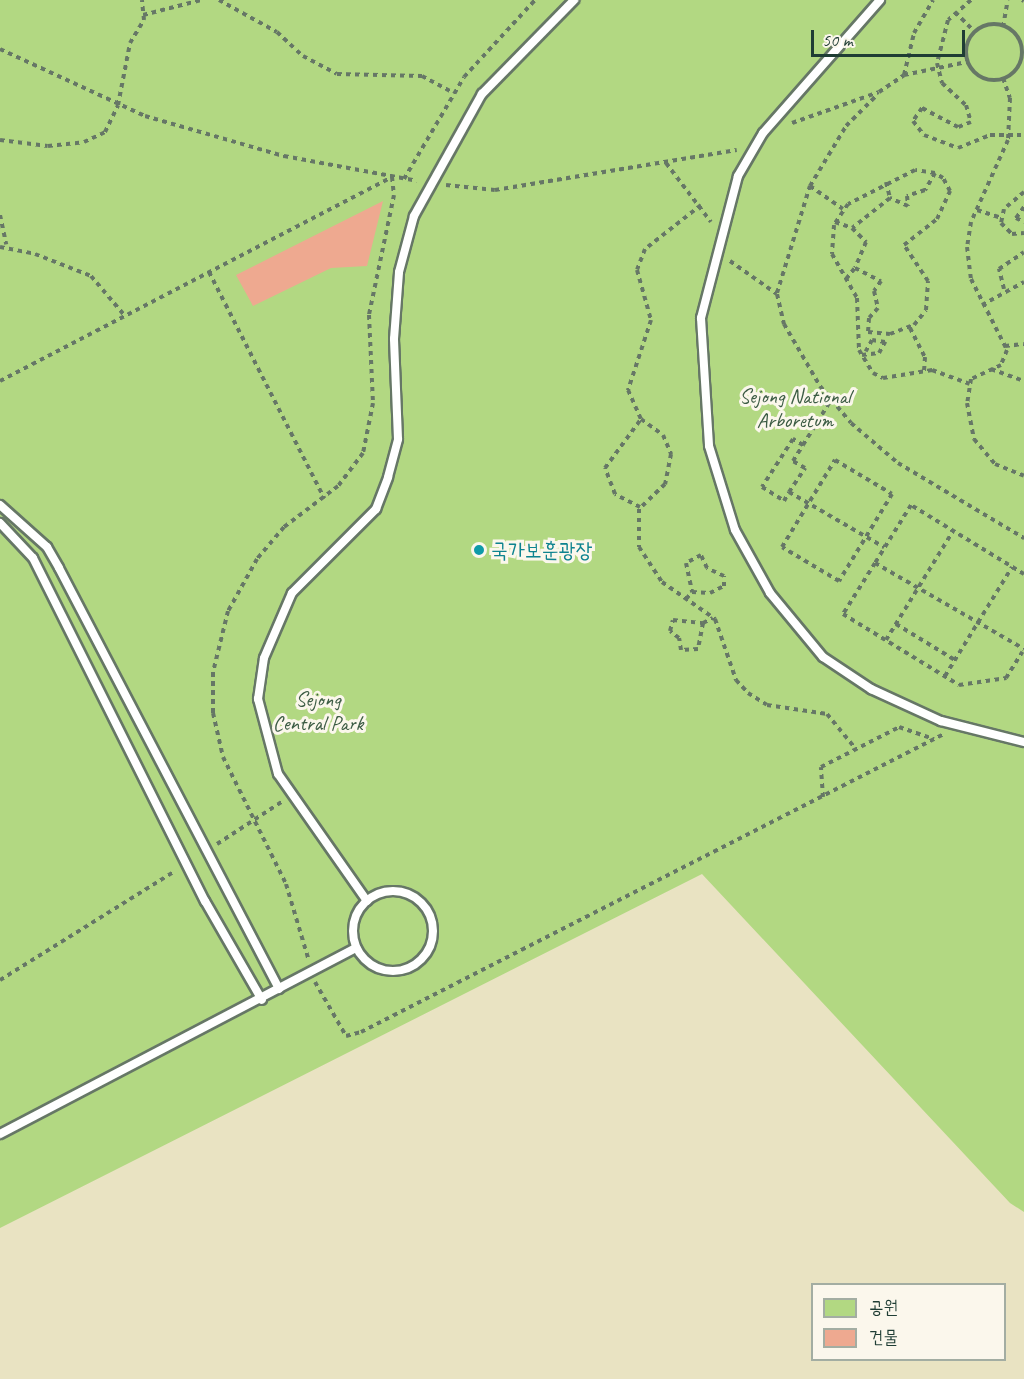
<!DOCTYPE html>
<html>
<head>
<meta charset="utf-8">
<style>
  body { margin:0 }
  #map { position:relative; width:1024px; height:1379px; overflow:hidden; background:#e9e3c2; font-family:Caveat,"Poor Story",sans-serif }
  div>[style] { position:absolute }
  .green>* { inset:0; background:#b2d882 }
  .building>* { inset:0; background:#eea990 }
  .path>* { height:4px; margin-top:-2px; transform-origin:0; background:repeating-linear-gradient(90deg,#676 0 4.5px,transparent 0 9px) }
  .path>.ring { margin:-2px; padding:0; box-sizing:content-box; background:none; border:4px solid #676; border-radius:50% }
  .roads { filter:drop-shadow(2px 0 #676) drop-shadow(-2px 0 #676) drop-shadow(0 2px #676) drop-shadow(0 -2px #676) }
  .service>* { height:8px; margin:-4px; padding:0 4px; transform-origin:4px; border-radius:4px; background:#fff }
  .service>.ring { margin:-4px; padding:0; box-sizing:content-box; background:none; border:8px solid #fff; border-radius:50% }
  .dots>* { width:16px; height:16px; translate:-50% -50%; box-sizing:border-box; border:3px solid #fbf7ec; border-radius:50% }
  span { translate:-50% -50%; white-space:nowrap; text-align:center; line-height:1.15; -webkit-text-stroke:6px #fbf7ec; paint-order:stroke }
  .park-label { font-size:21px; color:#3c5c44 }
  .culture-label { font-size:21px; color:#0d838f }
  .left { translate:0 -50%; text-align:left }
  .legend { position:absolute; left:811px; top:1283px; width:195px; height:78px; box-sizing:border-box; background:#fbf7ec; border:2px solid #a3ada2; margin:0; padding:8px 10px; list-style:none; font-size:18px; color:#1f3d34 }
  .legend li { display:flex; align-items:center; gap:12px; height:30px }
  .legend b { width:30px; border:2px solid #a3ada2 }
  .scale { position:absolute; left:811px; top:30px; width:154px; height:27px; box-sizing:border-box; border:3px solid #1f3d34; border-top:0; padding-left:8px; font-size:18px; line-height:21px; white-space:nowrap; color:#1f3d34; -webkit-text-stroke:4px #fbf7ec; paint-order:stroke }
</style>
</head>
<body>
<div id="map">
  <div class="green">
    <i style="clip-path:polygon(0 0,1024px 0,1024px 1212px,1010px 1203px,702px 874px,0 1228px)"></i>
  </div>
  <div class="building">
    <i style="clip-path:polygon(383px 201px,367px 266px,331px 268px,253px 306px,236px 275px)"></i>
  </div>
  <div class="path">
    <i style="left:219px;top:0;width:66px;rotate:28.9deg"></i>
    <i style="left:277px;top:32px;width:35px;rotate:43deg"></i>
    <i style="left:303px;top:56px;width:38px;rotate:28deg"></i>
    <i style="left:337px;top:74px;width:85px;rotate:1.3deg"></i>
    <i style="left:422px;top:76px;width:36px;rotate:28deg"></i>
    <i style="left:971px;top:0;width:30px;rotate:139deg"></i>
    <i style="left:948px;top:20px;width:44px;rotate:104.3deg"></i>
    <i style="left:937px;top:63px;width:21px;rotate:76deg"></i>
    <i style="left:942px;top:83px;width:33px;rotate:43deg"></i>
    <i style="left:966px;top:105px;width:18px;rotate:74deg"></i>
    <i style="left:971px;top:122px;width:14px;rotate:159deg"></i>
    <i style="left:958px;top:127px;width:41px;rotate:-152.2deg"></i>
    <i style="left:922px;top:108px;width:16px;rotate:125deg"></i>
    <i style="left:913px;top:121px;width:18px;rotate:52deg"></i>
    <i style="left:924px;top:135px;width:36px;rotate:21deg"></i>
    <i style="left:958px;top:148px;width:35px;rotate:-22deg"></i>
    <i style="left:990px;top:135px;width:34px"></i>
    <i style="left:1022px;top:0;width:2px;rotate:27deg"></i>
    <i style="left:955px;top:12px;width:28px;rotate:45deg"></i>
    <i style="left:143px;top:15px;width:60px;rotate:-14.5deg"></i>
    <i class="ring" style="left:966px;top:24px;width:52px;height:52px"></i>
    <i style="left:1003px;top:27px;width:27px;rotate:-80deg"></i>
    <i style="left:0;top:49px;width:160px;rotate:24.8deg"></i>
    <i style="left:145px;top:116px;width:145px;rotate:16.1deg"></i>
    <i style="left:284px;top:156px;width:135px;rotate:10.6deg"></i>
    <i style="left:904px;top:75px;width:64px;rotate:-11.7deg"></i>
    <i style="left:1003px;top:78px;width:21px;rotate:71deg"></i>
    <i style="left:1010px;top:98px;width:42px;rotate:92.7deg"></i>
    <i style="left:1008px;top:140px;width:90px;rotate:114.3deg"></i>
    <i style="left:971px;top:222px;width:25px;rotate:99deg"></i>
    <i style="left:967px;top:247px;width:32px;rotate:83deg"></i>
    <i style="left:971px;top:279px;width:80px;rotate:63.1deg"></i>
    <i style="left:1007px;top:350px;width:16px;rotate:112deg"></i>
    <i style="left:1001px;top:365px;width:33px;rotate:155deg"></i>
    <i style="left:971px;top:379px;width:24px;rotate:99deg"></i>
    <i style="left:967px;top:403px;width:37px;rotate:79deg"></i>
    <i style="left:974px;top:439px;width:33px;rotate:50deg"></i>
    <i style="left:995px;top:464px;width:31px;rotate:22deg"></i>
    <i style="left:792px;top:123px;width:92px;rotate:-19.6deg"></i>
    <i style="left:879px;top:92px;width:30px;rotate:-34deg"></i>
    <i style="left:904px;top:75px;width:43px;rotate:-76.6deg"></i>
    <i style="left:914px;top:33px;width:38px;rotate:-60deg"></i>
    <i style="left:0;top:140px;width:48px;rotate:7.1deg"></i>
    <i style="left:48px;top:146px;width:36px;rotate:-6deg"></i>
    <i style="left:84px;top:142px;width:23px;rotate:-25deg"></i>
    <i style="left:105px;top:132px;width:30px;rotate:-64deg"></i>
    <i style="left:118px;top:105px;width:63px;rotate:-79deg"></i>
    <i style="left:130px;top:43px;width:27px;rotate:-59deg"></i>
    <i style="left:144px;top:20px;width:20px;rotate:-96deg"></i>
    <i style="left:666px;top:163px;width:74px;rotate:52.7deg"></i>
    <i style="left:935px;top:173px;width:20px;rotate:120deg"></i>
    <i style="left:925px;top:190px;width:19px;rotate:162deg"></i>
    <i style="left:907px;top:196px;width:10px;rotate:84deg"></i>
    <i style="left:908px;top:206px;width:20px;rotate:-156deg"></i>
    <i style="left:890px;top:198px;width:48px;rotate:141.7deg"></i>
    <i style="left:852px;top:228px;width:20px;rotate:45deg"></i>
    <i style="left:866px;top:242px;width:28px;rotate:113deg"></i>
    <i style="left:855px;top:268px;width:29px;rotate:27deg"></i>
    <i style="left:881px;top:281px;width:12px;rotate:125deg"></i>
    <i style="left:874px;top:291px;width:17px;rotate:77deg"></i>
    <i style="left:878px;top:308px;width:13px;rotate:132deg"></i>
    <i style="left:869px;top:318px;width:14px;rotate:94deg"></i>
    <i style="left:868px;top:332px;width:22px;rotate:5deg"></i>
    <i style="left:890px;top:334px;width:26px;rotate:-21deg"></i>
    <i style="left:914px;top:325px;width:19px;rotate:-51deg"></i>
    <i style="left:926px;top:310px;width:29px;rotate:-86deg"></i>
    <i style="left:928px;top:281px;width:43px;rotate:-123.7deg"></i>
    <i style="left:904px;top:245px;width:42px;rotate:-38.2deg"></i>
    <i style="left:937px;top:219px;width:31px;rotate:-65deg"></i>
    <i style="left:950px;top:191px;width:15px;rotate:-118deg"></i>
    <i style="left:943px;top:178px;width:9px;rotate:-148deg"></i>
    <i style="left:935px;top:173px;width:20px;rotate:-171deg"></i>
    <i style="left:915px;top:170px;width:75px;rotate:153.1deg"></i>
    <i style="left:848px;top:204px;width:25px;rotate:124deg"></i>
    <i style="left:834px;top:225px;width:29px;rotate:94deg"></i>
    <i style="left:832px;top:254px;width:51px;rotate:60.4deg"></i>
    <i style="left:857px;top:298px;width:52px;rotate:87.8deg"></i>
    <i style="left:859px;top:350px;width:27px;rotate:59deg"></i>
    <i style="left:873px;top:373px;width:11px;rotate:27deg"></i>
    <i style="left:883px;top:378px;width:50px;rotate:-9.3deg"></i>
    <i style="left:932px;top:370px;width:40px;rotate:20.2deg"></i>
    <i style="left:404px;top:179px;width:118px;rotate:-59.5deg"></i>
    <i style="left:464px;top:77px;width:105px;rotate:-47.3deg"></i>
    <i style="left:886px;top:182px;width:16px;rotate:76deg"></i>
    <i style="left:446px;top:185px;width:49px;rotate:5.8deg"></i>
    <i style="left:495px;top:190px;width:245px;rotate:-9.4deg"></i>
    <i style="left:810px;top:186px;width:40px;rotate:34.9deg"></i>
    <i style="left:1024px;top:192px;width:26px;rotate:140deg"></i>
    <i style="left:1004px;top:209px;width:14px;rotate:102deg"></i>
    <i style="left:1001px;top:223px;width:16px;rotate:45deg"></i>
    <i style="left:1012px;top:234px;width:12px;rotate:-5deg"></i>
    <i style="left:701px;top:205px;width:71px;rotate:141.8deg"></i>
    <i style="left:645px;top:249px;width:22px;rotate:111deg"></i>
    <i style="left:637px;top:270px;width:52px;rotate:74.4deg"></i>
    <i style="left:651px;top:320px;width:74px;rotate:108.2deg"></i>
    <i style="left:628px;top:390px;width:32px;rotate:66deg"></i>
    <i style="left:641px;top:419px;width:27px;rotate:36deg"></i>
    <i style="left:663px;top:435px;width:21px;rotate:67deg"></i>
    <i style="left:671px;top:454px;width:31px;rotate:101deg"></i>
    <i style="left:665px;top:484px;width:36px;rotate:136deg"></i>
    <i style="left:639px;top:509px;width:38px;rotate:90deg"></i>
    <i style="left:639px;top:547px;width:42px;rotate:56.7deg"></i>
    <i style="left:662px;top:582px;width:65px;rotate:34.9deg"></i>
    <i style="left:715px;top:619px;width:65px;rotate:71deg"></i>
    <i style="left:736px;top:680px;width:18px;rotate:47deg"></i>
    <i style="left:748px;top:693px;width:22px;rotate:32deg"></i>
    <i style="left:767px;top:705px;width:61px;rotate:8.5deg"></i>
    <i style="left:827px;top:714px;width:45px;rotate:50.4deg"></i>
    <i style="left:1024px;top:207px;width:14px;rotate:126deg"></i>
    <i style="left:1016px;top:218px;width:9px;rotate:27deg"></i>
    <i style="left:977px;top:210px;width:25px;rotate:18deg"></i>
    <i style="left:0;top:215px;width:30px;rotate:78deg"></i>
    <i style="left:835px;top:222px;width:18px;rotate:19deg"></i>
    <i style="left:0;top:247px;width:36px;rotate:11deg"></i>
    <i style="left:35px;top:254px;width:60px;rotate:21.4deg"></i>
    <i style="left:91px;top:276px;width:52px;rotate:49.6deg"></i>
    <i style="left:730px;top:261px;width:57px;rotate:35.1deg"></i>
    <i style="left:777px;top:294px;width:31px;rotate:77deg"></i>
    <i style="left:784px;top:324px;width:72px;rotate:59.9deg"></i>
    <i style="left:820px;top:386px;width:48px;rotate:50deg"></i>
    <i style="left:851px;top:423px;width:62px;rotate:40.4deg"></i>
    <i style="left:898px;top:463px;width:147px;rotate:30.8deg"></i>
    <i style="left:209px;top:272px;width:254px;rotate:63deg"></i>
    <i style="left:846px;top:279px;width:14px;rotate:-51deg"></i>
    <i style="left:1004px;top:289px;width:21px;rotate:-104deg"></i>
    <i style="left:999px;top:269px;width:30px;rotate:-34deg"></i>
    <i style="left:777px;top:293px;width:112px;rotate:-72.9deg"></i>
    <i style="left:810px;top:186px;width:70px;rotate:-59deg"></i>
    <i style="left:846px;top:126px;width:44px;rotate:-45deg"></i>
    <i style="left:982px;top:305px;width:48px;rotate:-28.7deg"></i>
    <i style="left:910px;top:328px;width:33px;rotate:63deg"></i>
    <i style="left:925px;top:357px;width:14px;rotate:94deg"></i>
    <i style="left:1005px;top:346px;width:19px;rotate:-6deg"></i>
    <i style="left:862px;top:355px;width:17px;rotate:-7deg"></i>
    <i style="left:879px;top:353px;width:13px;rotate:-61deg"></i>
    <i style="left:885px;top:342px;width:13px;rotate:-171deg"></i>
    <i style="left:872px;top:340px;width:13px;rotate:119deg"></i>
    <i style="left:991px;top:369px;width:35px;rotate:20deg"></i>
    <i style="left:0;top:381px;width:442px;rotate:-27.5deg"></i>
    <i style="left:392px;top:177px;width:18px;rotate:84deg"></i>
    <i style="left:394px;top:195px;width:123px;rotate:101.8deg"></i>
    <i style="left:369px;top:315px;width:88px;rotate:87.4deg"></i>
    <i style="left:373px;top:403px;width:51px;rotate:101.3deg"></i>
    <i style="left:363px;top:453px;width:41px;rotate:127.1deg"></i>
    <i style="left:338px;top:486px;width:68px;rotate:142.8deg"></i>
    <i style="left:284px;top:527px;width:42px;rotate:130.2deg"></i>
    <i style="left:257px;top:559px;width:60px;rotate:119.1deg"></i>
    <i style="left:228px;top:611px;width:63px;rotate:103.8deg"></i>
    <i style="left:213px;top:672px;width:41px;rotate:90deg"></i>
    <i style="left:213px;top:713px;width:45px;rotate:77.2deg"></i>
    <i style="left:223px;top:757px;width:142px;rotate:63.6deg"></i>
    <i style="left:286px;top:884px;width:77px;rotate:73.4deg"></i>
    <i style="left:803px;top:445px;width:53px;rotate:-58.1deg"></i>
    <i style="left:835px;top:460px;width:66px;rotate:30.8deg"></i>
    <i style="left:892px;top:494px;width:102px;rotate:121.3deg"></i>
    <i style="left:839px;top:581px;width:66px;rotate:-149.2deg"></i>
    <i style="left:782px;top:547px;width:102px;rotate:-58.7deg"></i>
    <i style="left:789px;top:492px;width:29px;rotate:-56deg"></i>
    <i style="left:805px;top:468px;width:14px;rotate:-150deg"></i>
    <i style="left:793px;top:461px;width:19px;rotate:-58deg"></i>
    <i style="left:803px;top:445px;width:12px;rotate:-149deg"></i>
    <i style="left:793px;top:439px;width:57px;rotate:122.9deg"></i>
    <i style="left:762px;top:487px;width:26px;rotate:32deg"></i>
    <i style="left:784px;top:501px;width:10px;rotate:-61deg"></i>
    <i style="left:789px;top:492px;width:110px;rotate:30.1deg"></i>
    <i style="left:640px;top:507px;width:28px;rotate:-153deg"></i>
    <i style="left:615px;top:494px;width:28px;rotate:-111deg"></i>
    <i style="left:605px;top:468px;width:61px;rotate:-53.7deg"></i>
    <i style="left:875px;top:563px;width:60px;rotate:122.1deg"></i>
    <i style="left:843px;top:614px;width:136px;rotate:31.5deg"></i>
    <i style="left:959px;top:685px;width:48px;rotate:-8.5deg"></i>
    <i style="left:1006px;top:678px;width:31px;rotate:-58deg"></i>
    <i style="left:1024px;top:574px;width:132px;rotate:-148.6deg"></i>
    <i style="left:911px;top:505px;width:68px;rotate:121.8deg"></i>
    <i style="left:875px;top:563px;width:172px;rotate:30deg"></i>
    <i style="left:686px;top:599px;width:9px;rotate:-49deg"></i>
    <i style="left:692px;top:592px;width:18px;rotate:3deg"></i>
    <i style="left:710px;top:593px;width:16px;rotate:-27deg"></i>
    <i style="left:724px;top:586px;width:10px;rotate:-90deg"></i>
    <i style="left:724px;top:576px;width:19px;rotate:-155deg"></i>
    <i style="left:707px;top:568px;width:14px;rotate:-115deg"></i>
    <i style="left:701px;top:555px;width:17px;rotate:152deg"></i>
    <i style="left:686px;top:563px;width:30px;rotate:78deg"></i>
    <i style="left:703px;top:623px;width:26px;rotate:101deg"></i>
    <i style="left:698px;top:649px;width:17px;rotate:177deg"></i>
    <i style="left:681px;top:650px;width:12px;rotate:-99deg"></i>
    <i style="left:679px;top:638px;width:11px;rotate:-142deg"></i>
    <i style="left:670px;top:631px;width:11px;rotate:-75deg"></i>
    <i style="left:673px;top:620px;width:30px;rotate:6deg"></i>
    <i style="left:703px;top:623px;width:11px;rotate:-27deg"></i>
    <i style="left:896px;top:624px;width:69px;rotate:31.4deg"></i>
    <i style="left:886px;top:640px;width:128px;rotate:-58.4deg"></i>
    <i style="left:945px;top:676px;width:128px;rotate:-58.4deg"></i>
    <i style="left:823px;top:797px;width:30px;rotate:-94deg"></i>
    <i style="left:821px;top:767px;width:88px;rotate:-27.1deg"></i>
    <i style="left:899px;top:727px;width:37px;rotate:19deg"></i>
    <i style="left:217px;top:844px;width:79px;rotate:-33.1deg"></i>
    <i style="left:0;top:980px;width:206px;rotate:-31.9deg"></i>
    <i style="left:315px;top:982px;width:62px;rotate:60.1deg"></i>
    <i style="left:346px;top:1036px;width:16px;rotate:-15deg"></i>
    <i style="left:361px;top:1032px;width:653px;rotate:-27.08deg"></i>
  </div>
  <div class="roads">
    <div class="service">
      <i style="left:880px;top:0;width:177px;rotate:131.3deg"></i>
      <i style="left:763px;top:133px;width:50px;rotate:120.2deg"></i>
      <i style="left:738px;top:176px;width:147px;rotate:104.6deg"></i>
      <i style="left:701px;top:318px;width:128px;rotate:86.4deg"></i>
      <i style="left:709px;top:446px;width:88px;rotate:72.8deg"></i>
      <i style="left:735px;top:530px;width:72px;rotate:60.9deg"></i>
      <i style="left:770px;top:593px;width:83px;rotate:50.4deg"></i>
      <i style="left:823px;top:657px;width:58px;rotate:33.7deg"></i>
      <i style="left:871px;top:689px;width:77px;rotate:24.6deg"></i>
      <i style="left:941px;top:721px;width:86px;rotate:14.2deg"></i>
      <i style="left:0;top:505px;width:63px;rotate:41.8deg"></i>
      <i style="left:47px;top:547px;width:24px;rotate:60deg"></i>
      <i style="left:59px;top:568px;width:475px;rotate:62.4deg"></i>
      <i style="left:0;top:523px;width:48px;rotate:46.7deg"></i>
      <i style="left:33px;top:558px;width:384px;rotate:63.4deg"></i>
      <i style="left:205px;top:901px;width:114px;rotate:60.1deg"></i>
      <i class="ring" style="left:353px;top:891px;width:72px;height:72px"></i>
      <i style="left:367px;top:901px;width:155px;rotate:-125deg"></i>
      <i style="left:278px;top:774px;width:78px;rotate:-104.9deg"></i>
      <i style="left:258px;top:699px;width:41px;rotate:-81.7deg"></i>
      <i style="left:264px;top:658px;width:71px;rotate:-66.7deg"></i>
      <i style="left:292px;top:593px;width:119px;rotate:-45deg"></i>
      <i style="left:376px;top:509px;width:34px;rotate:-69deg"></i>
      <i style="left:388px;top:477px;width:39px;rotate:-75deg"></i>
      <i style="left:398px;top:439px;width:100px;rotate:-92.3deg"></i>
      <i style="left:394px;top:339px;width:67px;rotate:-85.7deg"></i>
      <i style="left:399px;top:272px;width:58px;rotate:-75deg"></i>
      <i style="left:414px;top:216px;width:140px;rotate:-60.9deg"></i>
      <i style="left:482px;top:94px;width:132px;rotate:-45.6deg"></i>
      <i style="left:0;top:1134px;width:402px;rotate:-27.6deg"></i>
    </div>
  </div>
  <div class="dots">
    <i style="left:479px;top:550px;background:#0f9aa8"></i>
  </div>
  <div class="park-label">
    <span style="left:795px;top:408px">Sejong National<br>Arboretum</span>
    <span style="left:318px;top:711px">Sejong<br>Central Park</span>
  </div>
  <div class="culture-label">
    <span class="left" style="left:491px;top:550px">국가보훈광장</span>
  </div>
  <ul class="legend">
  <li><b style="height:16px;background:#b2d882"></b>공원</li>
  <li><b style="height:16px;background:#eea990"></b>건물</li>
  </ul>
  <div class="scale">50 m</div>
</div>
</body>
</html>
